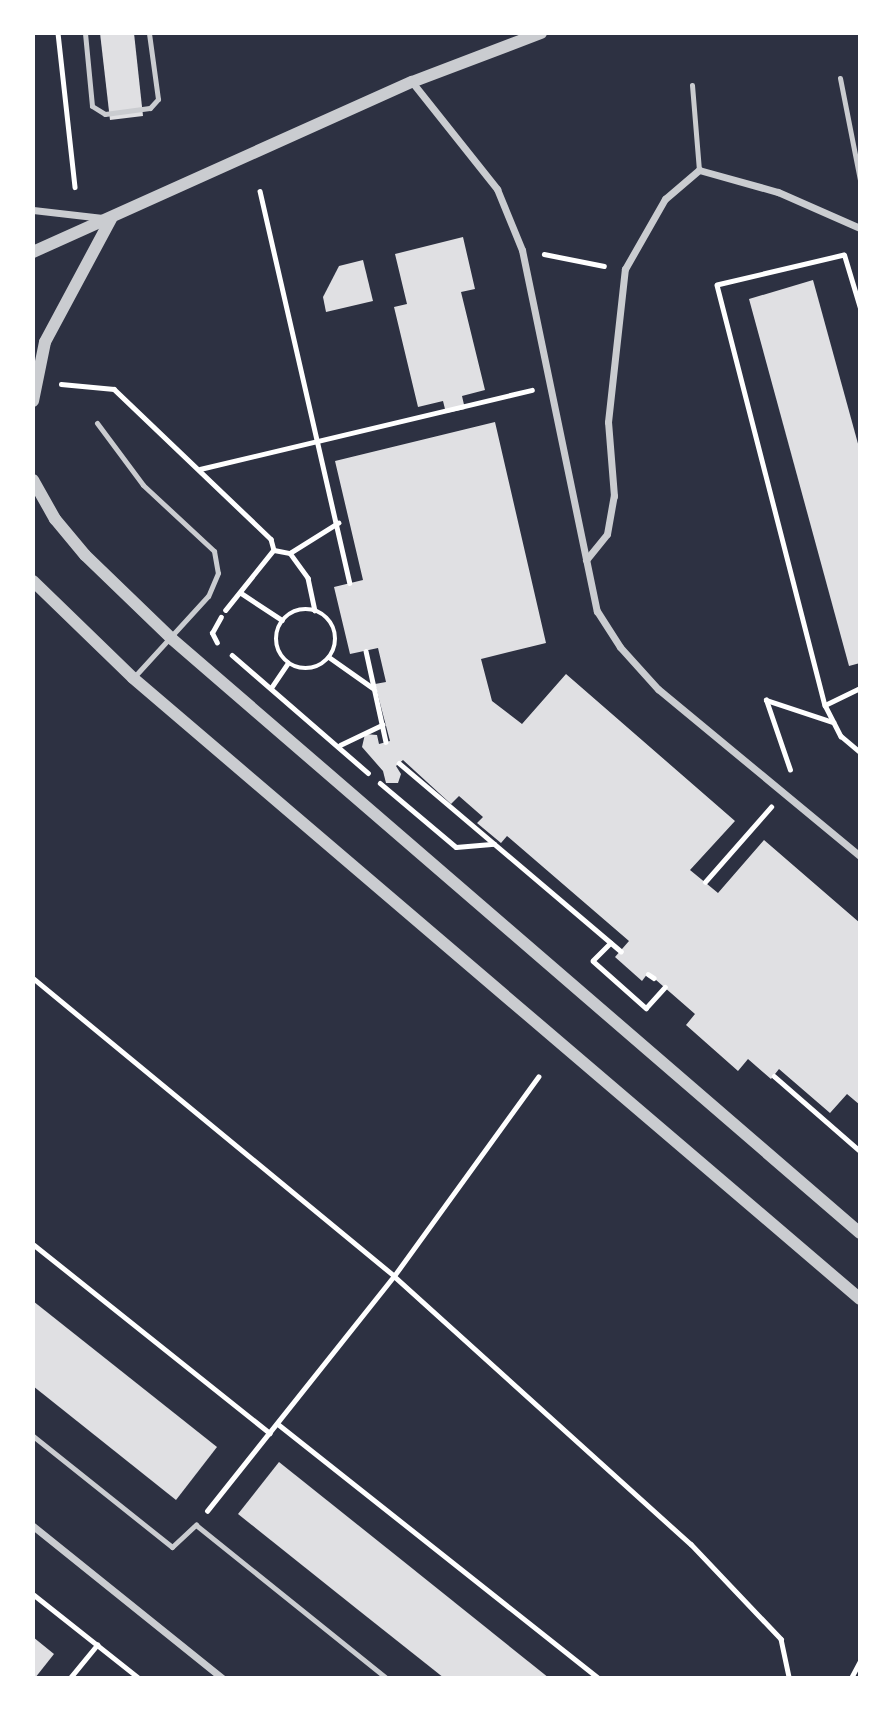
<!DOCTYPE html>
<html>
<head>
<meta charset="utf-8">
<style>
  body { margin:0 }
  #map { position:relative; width:893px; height:1711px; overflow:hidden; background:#2d3142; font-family:"Fira Sans",sans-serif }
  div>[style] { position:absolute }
  .building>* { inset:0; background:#e0e0e3 }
  .path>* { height:4.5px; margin:-2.25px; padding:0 2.25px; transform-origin:2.25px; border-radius:2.25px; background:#fff }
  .path>.ring { margin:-2.25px; padding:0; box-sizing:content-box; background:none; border:4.5px solid #fff; border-radius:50% }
  .service>* { height:5px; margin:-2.5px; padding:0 2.5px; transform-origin:2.5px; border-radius:2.5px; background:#caccd0 }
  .minor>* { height:7px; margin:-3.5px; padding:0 3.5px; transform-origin:3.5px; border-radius:3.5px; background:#caccd0 }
  .tertiary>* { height:12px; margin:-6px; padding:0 6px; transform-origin:6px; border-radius:6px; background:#caccd0 }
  span { translate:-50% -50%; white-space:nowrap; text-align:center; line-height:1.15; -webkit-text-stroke:7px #fff; paint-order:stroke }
  .frame { position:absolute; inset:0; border:35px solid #fff; pointer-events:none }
</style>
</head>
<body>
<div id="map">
  <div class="building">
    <i style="clip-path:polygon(100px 33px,134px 33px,143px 116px,110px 120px)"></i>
    <i style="clip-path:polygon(463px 237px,475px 289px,461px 292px,485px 390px,462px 396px,465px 409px,446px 413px,443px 401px,418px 407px,394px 307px,407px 304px,395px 254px)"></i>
    <i style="clip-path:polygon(363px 260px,373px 301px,326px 312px,323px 297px,339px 266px)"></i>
    <i style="clip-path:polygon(813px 280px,860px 451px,860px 663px,849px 666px,749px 299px)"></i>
    <i style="clip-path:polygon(495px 422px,546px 643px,481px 659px,492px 701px,522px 724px,566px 674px,735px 821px,690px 870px,718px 893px,764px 840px,860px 923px,860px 1105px,847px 1094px,830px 1113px,779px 1069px,771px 1079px,748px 1059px,738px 1071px,686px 1025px,695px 1014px,648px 973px,642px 981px,615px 957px,629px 941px,507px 836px,501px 843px,477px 823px,483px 817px,459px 796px,451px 804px,403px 760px,396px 766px,401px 774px,398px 783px,386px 783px,383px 771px,362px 747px,365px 734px,377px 735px,379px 744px,390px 741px,375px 684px,386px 682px,378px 648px,350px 654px,334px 587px,363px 580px,335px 461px)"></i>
    <i style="clip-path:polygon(33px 1301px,217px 1447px,176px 1500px,33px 1386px)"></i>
    <i style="clip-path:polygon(279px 1462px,398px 1557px,549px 1678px,444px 1678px,357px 1609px,238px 1514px)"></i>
    <i style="clip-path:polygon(33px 1637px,54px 1654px,35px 1678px,33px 1678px)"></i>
  </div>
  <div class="path">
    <i style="left:58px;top:33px;width:155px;rotate:83.7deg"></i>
    <i style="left:260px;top:191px;width:402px;rotate:77.1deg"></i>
    <i style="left:544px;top:254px;width:61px;rotate:11.3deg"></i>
    <i style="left:860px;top:308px;width:55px;rotate:-106.8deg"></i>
    <i style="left:844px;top:255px;width:130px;rotate:166.7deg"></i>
    <i style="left:717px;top:285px;width:434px;rotate:75.6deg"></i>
    <i style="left:825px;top:705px;width:35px;rotate:63deg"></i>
    <i style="left:841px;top:736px;width:25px;rotate:40deg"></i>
    <i style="left:61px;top:384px;width:53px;rotate:5.4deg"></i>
    <i style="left:114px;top:389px;width:217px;rotate:43.7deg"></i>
    <i style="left:271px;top:539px;width:11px;rotate:75deg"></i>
    <i style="left:274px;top:550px;width:77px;rotate:128.7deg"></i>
    <i style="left:200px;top:469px;width:341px;rotate:-13.4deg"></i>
    <i style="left:274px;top:550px;width:16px;rotate:11deg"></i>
    <i style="left:290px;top:553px;width:31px;rotate:54deg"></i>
    <i style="left:308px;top:578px;width:33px;rotate:78deg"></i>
    <i style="left:290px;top:553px;width:57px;rotate:-32deg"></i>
    <i style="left:241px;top:593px;width:49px;rotate:33.4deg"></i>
    <i class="ring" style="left:276px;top:609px;width:55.5px;height:55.5px"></i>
    <i style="left:217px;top:643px;width:11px;rotate:-117deg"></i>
    <i style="left:212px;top:633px;width:18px;rotate:-61deg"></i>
    <i style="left:366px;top:651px;width:93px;rotate:77.6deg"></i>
    <i style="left:232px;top:655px;width:180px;rotate:40.9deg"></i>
    <i style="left:329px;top:657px;width:54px;rotate:35.2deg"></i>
    <i style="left:271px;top:688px;width:30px;rotate:-56deg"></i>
    <i style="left:825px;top:705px;width:39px;rotate:-26deg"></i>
    <i style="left:340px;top:745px;width:47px;rotate:-25.5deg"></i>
    <i style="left:399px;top:763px;width:291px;rotate:40.3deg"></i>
    <i style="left:790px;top:770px;width:74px;rotate:-108.9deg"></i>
    <i style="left:766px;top:700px;width:71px;rotate:18.2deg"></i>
    <i style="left:380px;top:783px;width:99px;rotate:40.1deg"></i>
    <i style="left:456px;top:847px;width:38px;rotate:-5deg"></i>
    <i style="left:705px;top:882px;width:100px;rotate:-48.7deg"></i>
    <i style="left:611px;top:943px;width:25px;rotate:135deg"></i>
    <i style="left:593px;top:961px;width:71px;rotate:41.6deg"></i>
    <i style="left:646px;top:1008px;width:28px;rotate:-48deg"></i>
    <i style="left:648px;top:974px;width:7px;rotate:34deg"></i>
    <i style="left:33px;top:978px;width:468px;rotate:39.5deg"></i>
    <i style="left:394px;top:1276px;width:400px;rotate:42.1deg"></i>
    <i style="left:691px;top:1544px;width:131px;rotate:46.5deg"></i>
    <i style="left:781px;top:1639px;width:40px;rotate:78deg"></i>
    <i style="left:774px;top:1076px;width:114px;rotate:41.1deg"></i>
    <i style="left:33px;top:1244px;width:303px;rotate:38.6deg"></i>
    <i style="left:278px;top:1424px;width:409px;rotate:38.4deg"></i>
    <i style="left:207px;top:1511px;width:300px;rotate:-51.5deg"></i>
    <i style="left:394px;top:1276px;width:246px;rotate:-54.1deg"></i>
    <i style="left:33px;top:1594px;width:135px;rotate:38.4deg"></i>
    <i style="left:70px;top:1678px;width:43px;rotate:-50.7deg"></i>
    <i style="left:851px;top:1678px;width:19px;rotate:-62deg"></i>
  </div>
  <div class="service">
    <i style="left:85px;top:33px;width:73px;rotate:84.5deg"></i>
    <i style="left:92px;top:106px;width:15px;rotate:32deg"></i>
    <i style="left:105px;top:114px;width:45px;rotate:-7.6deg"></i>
    <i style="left:150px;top:108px;width:12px;rotate:-48deg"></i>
    <i style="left:158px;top:99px;width:67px;rotate:-97.8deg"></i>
    <i style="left:840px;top:78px;width:104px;rotate:78.9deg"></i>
    <i style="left:692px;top:85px;width:85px;rotate:85.3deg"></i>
    <i style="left:97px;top:423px;width:77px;rotate:53.4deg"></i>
    <i style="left:143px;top:485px;width:97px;rotate:42.9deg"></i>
    <i style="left:214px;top:551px;width:22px;rotate:80deg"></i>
    <i style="left:218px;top:573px;width:25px;rotate:113deg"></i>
    <i style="left:208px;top:596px;width:111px;rotate:132.4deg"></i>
    <i style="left:33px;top:1436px;width:178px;rotate:38.6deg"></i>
    <i style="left:172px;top:1547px;width:33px;rotate:-43deg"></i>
    <i style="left:196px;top:1525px;width:244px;rotate:38.8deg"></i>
  </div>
  <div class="minor">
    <i style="left:412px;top:82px;width:137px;rotate:51.5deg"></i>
    <i style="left:497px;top:189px;width:66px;rotate:67.7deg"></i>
    <i style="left:522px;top:250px;width:369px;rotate:78.3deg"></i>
    <i style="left:597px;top:611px;width:43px;rotate:57.4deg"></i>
    <i style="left:620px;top:647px;width:57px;rotate:47.9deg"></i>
    <i style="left:658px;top:689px;width:262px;rotate:39.6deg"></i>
    <i style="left:33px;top:210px;width:70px;rotate:6.5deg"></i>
    <i style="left:586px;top:560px;width:33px;rotate:-51deg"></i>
    <i style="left:607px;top:534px;width:39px;rotate:-80deg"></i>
    <i style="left:614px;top:496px;width:74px;rotate:-94.6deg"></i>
    <i style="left:608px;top:422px;width:154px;rotate:-83.7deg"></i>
    <i style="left:625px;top:269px;width:81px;rotate:-60.3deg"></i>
    <i style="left:665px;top:199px;width:45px;rotate:-40.5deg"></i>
    <i style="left:699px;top:170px;width:82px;rotate:15.6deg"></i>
    <i style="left:778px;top:192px;width:90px;rotate:23.7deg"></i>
    <i style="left:33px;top:1526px;width:243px;rotate:38.8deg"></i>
  </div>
  <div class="tertiary">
    <i style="left:33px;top:252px;width:415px;rotate:-24.2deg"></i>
    <i style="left:412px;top:82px;width:138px;rotate:-20.8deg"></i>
    <i style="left:33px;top:401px;width:60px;rotate:-78.5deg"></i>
    <i style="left:45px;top:342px;width:140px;rotate:-61.8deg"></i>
    <i style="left:33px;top:480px;width:45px;rotate:60.6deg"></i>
    <i style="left:55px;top:519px;width:47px;rotate:50.2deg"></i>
    <i style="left:85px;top:555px;width:121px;rotate:44deg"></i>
    <i style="left:172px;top:639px;width:909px;rotate:40.81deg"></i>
    <i style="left:33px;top:581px;width:139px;rotate:44.1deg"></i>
    <i style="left:133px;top:678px;width:956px;rotate:40.5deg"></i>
  </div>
  <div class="frame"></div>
</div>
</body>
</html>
